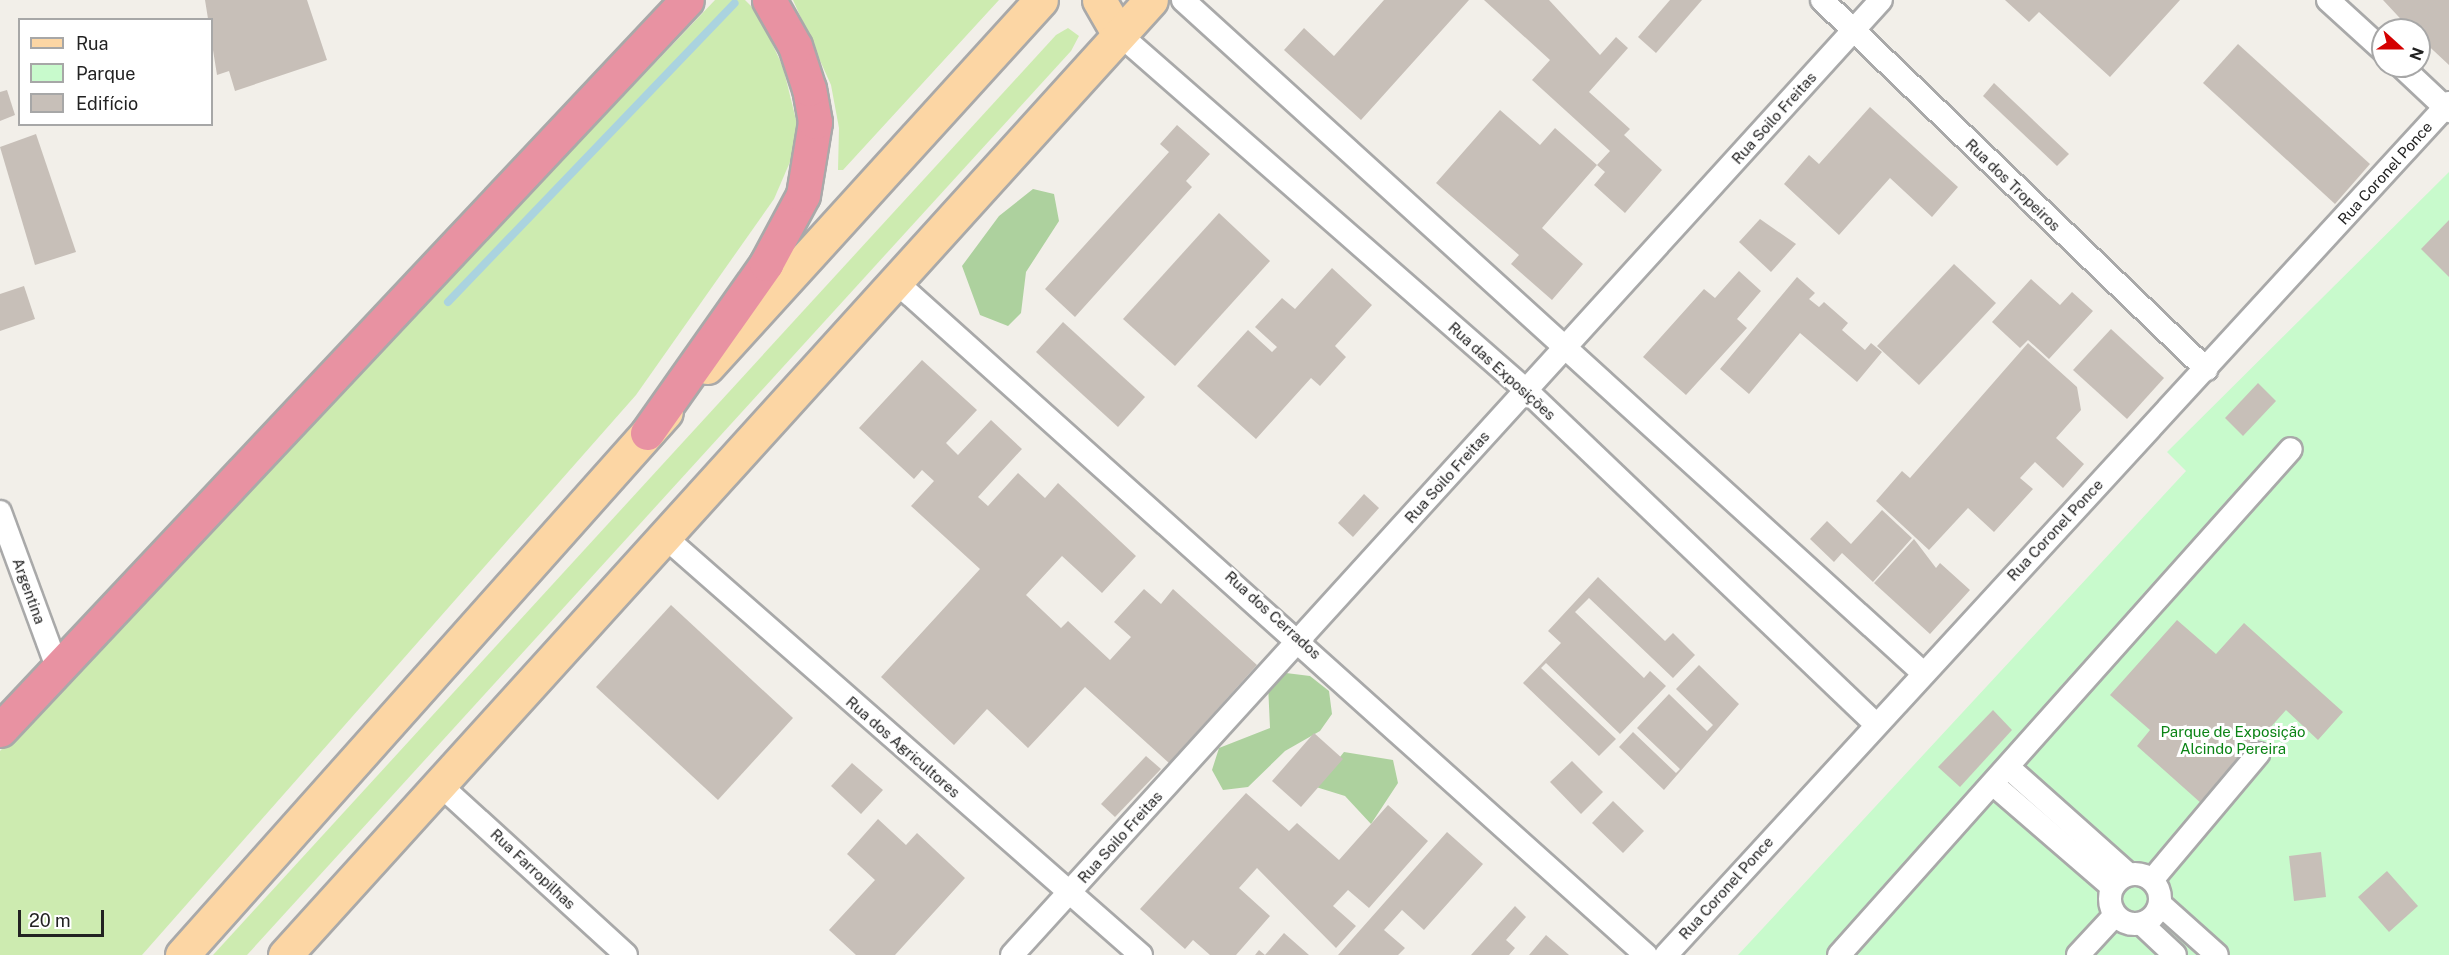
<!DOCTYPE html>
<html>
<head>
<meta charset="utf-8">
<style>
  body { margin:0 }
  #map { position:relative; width:2449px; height:955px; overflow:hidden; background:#f2efe9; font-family:"Public Sans",sans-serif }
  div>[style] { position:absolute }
  .grass>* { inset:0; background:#cdebb0 }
  .forest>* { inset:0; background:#add19e }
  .park>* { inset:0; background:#c8facc }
  .stream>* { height:8px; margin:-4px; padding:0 4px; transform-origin:4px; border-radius:4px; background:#aad3df }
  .building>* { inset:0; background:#c7bfb8 }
  .roads { filter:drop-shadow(2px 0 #a9a9a9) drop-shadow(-2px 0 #a9a9a9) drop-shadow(0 2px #a9a9a9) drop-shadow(0 -2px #a9a9a9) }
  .street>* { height:22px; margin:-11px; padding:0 11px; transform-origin:11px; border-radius:11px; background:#fff }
  .street>.ring { margin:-11px; padding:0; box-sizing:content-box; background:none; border:22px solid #fff; border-radius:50% }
  .primary>* { height:33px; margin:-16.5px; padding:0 16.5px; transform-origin:16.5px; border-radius:16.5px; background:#fcd6a4 }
  .highway>* { height:33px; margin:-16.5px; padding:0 16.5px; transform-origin:16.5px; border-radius:16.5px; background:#e892a2 }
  span { translate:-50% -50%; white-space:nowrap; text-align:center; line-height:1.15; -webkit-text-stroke:6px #fff; paint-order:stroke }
  .street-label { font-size:15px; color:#222 }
  .park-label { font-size:15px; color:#0c8416 }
  .legend { position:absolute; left:18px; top:18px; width:195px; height:108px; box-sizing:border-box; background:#fff; border:2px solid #a7a7a7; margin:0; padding:8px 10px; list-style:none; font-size:18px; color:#222 }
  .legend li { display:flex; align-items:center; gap:12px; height:30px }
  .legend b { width:30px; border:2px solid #a7a7a7 }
  .north { position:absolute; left:2371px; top:18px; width:60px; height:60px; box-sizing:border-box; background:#fff; border:2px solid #a7a7a7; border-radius:50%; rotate:111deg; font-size:16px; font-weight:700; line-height:24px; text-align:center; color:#222 }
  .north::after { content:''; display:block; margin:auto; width:21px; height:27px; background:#d40000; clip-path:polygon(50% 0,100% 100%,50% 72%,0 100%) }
  .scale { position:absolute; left:18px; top:910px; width:86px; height:27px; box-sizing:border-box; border:3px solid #222; border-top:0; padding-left:8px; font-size:18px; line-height:21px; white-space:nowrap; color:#222; -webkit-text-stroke:4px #fff; paint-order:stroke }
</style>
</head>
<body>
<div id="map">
  <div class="grass">
    <i style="clip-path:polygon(715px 0,745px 0,758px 13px,783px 67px,798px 128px,796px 148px,774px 199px,636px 395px,142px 955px,0 955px,0 751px)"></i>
    <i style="clip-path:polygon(793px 0,999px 0,843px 170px,838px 170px,839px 128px,831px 85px)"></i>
    <i style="clip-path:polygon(1068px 28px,1079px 36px,1071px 51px,247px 955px,213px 955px,1056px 35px)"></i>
  </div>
  <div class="forest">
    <i style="clip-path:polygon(1033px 189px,1054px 194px,1059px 221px,1026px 272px,1021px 313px,1008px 326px,980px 315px,962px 266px,999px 216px)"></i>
    <i style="clip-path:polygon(1278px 672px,1310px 676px,1329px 691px,1332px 714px,1320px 731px,1285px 751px,1248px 787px,1223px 790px,1212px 770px,1219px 748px,1270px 728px,1268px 684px)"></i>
    <i style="clip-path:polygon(1344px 752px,1393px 760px,1398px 783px,1371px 824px,1345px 796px,1316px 787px)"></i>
  </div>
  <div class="park">
    <i style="clip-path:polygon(2449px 172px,2449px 955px,1738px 955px,2186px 471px,2167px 452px)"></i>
  </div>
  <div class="stream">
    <i style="left:448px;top:302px;width:414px;rotate:-46.2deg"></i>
  </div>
  <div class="building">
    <i style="clip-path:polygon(205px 0,307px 0,327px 60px,235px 91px,229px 71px,217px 75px)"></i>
    <i style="clip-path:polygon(1384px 0,1469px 0,1361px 120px,1284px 50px,1304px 28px,1334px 56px)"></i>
    <i style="clip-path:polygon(1484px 0,1549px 0,1600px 55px,1616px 37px,1628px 48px,1589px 92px,1630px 129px,1624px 135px,1662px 170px,1625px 213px,1594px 185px,1605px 172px,1597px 165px,1610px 151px,1532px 80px,1550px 60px)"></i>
    <i style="clip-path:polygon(1670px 0,1702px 0,1656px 53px,1638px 37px)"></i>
    <i style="clip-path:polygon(2005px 0,2180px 0,2110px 77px,2039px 12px,2029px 22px)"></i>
    <i style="clip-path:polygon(2383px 0,2449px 0,2449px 65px,2419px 37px,2419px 30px,2411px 30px)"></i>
    <i style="clip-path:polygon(2238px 44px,2370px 164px,2335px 204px,2203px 83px)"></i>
    <i style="clip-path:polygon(1994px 83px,2069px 154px,2057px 166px,1983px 96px)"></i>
    <i style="clip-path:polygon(7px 90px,15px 115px,0 121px,0 92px)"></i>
    <i style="clip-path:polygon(1870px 107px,1958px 187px,1932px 217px,1890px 178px,1839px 235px,1784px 184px,1809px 155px,1819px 164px)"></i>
    <i style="clip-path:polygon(1500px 110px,1540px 145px,1555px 128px,1597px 165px,1542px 228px,1583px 264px,1552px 300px,1511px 264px,1519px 255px,1436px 183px)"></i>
    <i style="clip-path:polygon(1177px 125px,1210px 154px,1186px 181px,1192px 187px,1075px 317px,1045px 289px,1169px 152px,1160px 144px)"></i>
    <i style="clip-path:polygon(36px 134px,76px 252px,35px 265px,0 147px)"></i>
    <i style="clip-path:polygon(1219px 213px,1270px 261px,1175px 366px,1123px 319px)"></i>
    <i style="clip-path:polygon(1760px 219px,1796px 244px,1771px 272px,1739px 242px)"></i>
    <i style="clip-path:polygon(2449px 220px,2449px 277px,2421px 249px)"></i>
    <i style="clip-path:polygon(1954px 264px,1996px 303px,1919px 385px,1877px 346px)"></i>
    <i style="clip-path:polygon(1332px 268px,1372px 305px,1335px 346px,1346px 357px,1320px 386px,1311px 378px,1256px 439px,1197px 386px,1248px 330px,1272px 352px,1277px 347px,1255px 327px,1282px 298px,1295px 309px)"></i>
    <i style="clip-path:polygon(1739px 271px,1761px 291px,1737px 319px,1747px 328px,1686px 395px,1643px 357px,1704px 289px,1715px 298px)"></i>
    <i style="clip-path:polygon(1797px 277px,1815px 293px,1809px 299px,1819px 307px,1824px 302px,1848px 323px,1842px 330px,1865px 350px,1871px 343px,1882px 352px,1857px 382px,1800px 333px,1749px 394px,1720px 369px)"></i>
    <i style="clip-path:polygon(2031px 279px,2060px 305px,2072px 292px,2093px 311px,2049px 359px,2028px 340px,2020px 348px,1992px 322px)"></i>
    <i style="clip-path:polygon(24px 286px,35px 319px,0 331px,0 294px)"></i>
    <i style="clip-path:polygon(1063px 322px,1145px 397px,1118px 427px,1036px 352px)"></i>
    <i style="clip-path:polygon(2111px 329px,2164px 378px,2127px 419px,2073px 370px)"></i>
    <i style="clip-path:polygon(2028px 343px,2077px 387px,2081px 410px,2056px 438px,2084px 464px,2063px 488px,2035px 462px,2020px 478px,2033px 489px,1994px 532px,1968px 508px,1929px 550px,1876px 501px,1902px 471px,1910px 478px)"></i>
    <i style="clip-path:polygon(922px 360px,977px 410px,946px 443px,958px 455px,991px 420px,1022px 449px,978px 497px,988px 506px,1018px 473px,1045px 498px,1058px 483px,1136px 556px,1102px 593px,1062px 556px,1026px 595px,1061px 628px,1068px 621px,1110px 660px,1131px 637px,1114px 622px,1144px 589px,1161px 604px,1173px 589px,1257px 665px,1169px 763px,1085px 687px,1028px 748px,987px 709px,954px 745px,881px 677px,980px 569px,911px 506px,934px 481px,922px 470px,914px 479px,859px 428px)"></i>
    <i style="clip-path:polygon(2258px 383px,2276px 401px,2243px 436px,2225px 418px)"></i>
    <i style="clip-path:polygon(1364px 494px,1379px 508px,1353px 537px,1338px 523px)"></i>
    <i style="clip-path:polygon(1882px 510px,1912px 538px,1873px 582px,1842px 553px,1834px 562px,1810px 539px,1827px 521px,1851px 544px)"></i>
    <i style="clip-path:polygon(1914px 539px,1936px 568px,1940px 563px,1970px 590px,1930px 634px,1874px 583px)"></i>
    <i style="clip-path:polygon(1598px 577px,1665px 641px,1673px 633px,1695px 655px,1673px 678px,1589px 598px,1575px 612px,1644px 678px,1650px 671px,1666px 686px,1620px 734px,1546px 663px,1541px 668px,1616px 739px,1599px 756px,1523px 683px,1561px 643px,1548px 631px)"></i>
    <i style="clip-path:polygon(671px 605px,793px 718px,718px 800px,596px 687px)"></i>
    <i style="clip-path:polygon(2177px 620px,2216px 654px,2244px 623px,2343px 712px,2318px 740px,2286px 710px,2202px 804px,2137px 746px,2150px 730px,2110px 695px)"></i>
    <i style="clip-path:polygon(1699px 665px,1739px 704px,1664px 790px,1619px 747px,1633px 732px,1676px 773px,1680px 769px,1637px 728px,1669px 694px,1707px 731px,1713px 725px,1676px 689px)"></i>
    <i style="clip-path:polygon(1993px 710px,2012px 730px,1960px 787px,1938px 767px)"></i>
    <i style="clip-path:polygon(1314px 733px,1343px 759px,1301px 807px,1272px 781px)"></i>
    <i style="clip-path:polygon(1146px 756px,1161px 769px,1115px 817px,1101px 804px)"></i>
    <i style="clip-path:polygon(1572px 761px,1603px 792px,1581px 814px,1550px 782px)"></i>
    <i style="clip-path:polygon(852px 763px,883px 790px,861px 814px,831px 786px)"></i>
    <i style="clip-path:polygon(1246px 793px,1289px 831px,1297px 823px,1339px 860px,1388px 805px,1428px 841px,1369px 908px,1348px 890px,1333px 906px,1356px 926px,1336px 948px,1257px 868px,1239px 888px,1270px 916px,1236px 955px,1210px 955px,1193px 940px,1185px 949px,1140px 909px)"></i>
    <i style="clip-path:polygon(1613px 801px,1644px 831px,1623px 853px,1592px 823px)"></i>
    <i style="clip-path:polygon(878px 819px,906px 845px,917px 833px,965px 878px,895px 955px,856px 955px,829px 930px,875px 880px,847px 854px)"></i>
    <i style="clip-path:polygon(1447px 832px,1483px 864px,1424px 930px,1402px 910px,1384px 930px,1405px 948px,1398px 955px,1338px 955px)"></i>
    <i style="clip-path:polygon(2321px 852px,2326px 897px,2294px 901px,2289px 856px)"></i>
    <i style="clip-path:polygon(2387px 871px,2418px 906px,2389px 932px,2358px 897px)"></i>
    <i style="clip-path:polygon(1515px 906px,1526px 917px,1506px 940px,1515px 948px,1509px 955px,1471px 955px)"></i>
    <i style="clip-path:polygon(1284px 933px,1309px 955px,1255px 955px,1259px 950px,1265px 955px)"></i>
    <i style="clip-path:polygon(1546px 935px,1569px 955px,1529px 955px)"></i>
  </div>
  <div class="roads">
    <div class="street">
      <i style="left:1183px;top:0;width:999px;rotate:42.28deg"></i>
      <i style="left:1822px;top:0;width:533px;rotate:43.86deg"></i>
      <i style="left:2328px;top:0;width:74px;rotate:42.3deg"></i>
      <i style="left:1118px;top:33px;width:542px;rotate:41.19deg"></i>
      <i style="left:1526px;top:390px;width:481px;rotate:43.7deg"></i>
      <i style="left:2401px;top:66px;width:66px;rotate:43.2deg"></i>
      <i style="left:895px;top:281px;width:1009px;rotate:41.91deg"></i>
      <i style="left:0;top:512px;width:168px;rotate:69.8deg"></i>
      <i style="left:666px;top:538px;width:632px;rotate:41.28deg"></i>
      <i style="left:2009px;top:768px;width:159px;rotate:41.7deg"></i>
      <i style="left:439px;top:784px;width:253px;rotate:42.4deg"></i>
      <i style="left:1994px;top:785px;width:156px;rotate:40.8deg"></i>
      <i class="ring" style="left:2110px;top:874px;width:28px;height:28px"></i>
      <i style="left:2152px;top:880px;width:165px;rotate:-49.9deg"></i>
      <i style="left:2160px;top:904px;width:76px;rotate:41.8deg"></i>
      <i style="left:2142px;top:924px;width:45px;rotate:43.2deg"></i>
      <i style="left:1012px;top:955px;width:1291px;rotate:-47.7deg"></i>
      <i style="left:1666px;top:955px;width:1157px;rotate:-47.42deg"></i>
      <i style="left:1839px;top:955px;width:678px;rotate:-48.23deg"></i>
      <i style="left:2078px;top:955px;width:54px;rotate:-47.2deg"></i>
    </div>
    <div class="primary">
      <i style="left:1099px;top:0;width:38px;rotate:60deg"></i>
      <i style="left:707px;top:367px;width:496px;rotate:-47.7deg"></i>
      <i style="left:182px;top:955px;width:727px;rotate:-48.29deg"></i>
      <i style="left:285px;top:955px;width:1289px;rotate:-47.8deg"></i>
    </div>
    <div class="highway">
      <i style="left:647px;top:433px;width:207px;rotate:-54.8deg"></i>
      <i style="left:766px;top:264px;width:78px;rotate:-61.8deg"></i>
      <i style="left:803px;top:195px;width:74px;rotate:-80.7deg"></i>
      <i style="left:815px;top:122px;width:34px;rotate:-100deg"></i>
      <i style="left:809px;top:89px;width:45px;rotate:-108deg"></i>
      <i style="left:795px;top:46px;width:53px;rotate:-119.5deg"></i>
      <i style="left:0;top:730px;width:1002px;rotate:-46.74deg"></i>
    </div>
  </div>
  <div class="street-label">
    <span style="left:1774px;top:118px;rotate:-48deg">Rua Soilo Freitas</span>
    <span style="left:2385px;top:173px;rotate:-48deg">Rua Coronel Ponce</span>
    <span style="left:2013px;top:185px;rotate:44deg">Rua dos Tropeiros</span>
    <span style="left:1502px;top:371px;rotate:42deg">Rua das Exposições</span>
    <span style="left:1447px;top:477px;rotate:-48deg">Rua Soilo Freitas</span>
    <span style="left:2055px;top:530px;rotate:-47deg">Rua Coronel Ponce</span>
    <span style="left:29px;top:591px;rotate:70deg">Argentina</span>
    <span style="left:1273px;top:615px;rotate:42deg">Rua dos Cerrados</span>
    <span style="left:903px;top:747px;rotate:41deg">Rua dos Agricultores</span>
    <span style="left:1120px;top:837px;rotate:-48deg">Rua Soilo Freitas</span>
    <span style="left:533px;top:869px;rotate:43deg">Rua Farropilhas</span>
    <span style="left:1726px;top:888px;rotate:-48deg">Rua Coronel Ponce</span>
  </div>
  <div class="park-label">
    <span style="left:2233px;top:740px">Parque de Exposição<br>Alcindo Pereira</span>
  </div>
  <ul class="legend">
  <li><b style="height:8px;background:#fcd6a4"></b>Rua</li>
  <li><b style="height:16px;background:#c8facc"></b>Parque</li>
  <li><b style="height:16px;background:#c7bfb8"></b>Edifício</li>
  </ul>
  <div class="north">N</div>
  <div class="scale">20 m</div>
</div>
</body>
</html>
